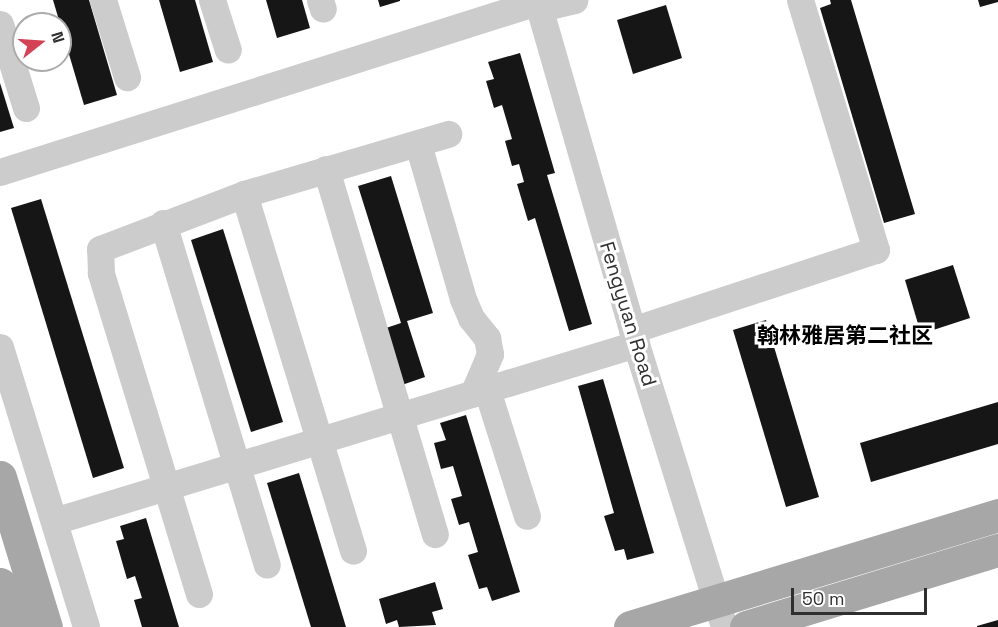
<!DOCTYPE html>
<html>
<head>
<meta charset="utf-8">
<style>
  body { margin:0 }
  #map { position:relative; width:998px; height:627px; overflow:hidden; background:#fff; font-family:"Space Grotesk","Noto Sans SC",sans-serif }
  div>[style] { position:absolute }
  .building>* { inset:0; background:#161616 }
  .minor>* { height:27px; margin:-13.5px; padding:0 13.5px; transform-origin:13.5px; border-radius:13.5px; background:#ccc }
  .major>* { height:33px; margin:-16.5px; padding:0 16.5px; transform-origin:16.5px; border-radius:16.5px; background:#a7a7a7 }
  span { translate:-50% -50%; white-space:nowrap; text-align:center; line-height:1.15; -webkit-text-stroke:6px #fff; paint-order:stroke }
  .street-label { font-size:20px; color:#2f2f2f }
  .quarter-label { font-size:22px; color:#000; font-weight:700 }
  .north { position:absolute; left:12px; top:12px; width:60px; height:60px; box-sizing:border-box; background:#fff; border:2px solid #acacac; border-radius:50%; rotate:73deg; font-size:16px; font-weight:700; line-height:24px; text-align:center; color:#2f2f2f }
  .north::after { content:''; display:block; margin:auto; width:21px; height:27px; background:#d44255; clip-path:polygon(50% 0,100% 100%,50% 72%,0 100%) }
  .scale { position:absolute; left:791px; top:588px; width:136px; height:27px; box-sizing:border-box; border:3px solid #2f2f2f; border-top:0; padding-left:8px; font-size:18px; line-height:21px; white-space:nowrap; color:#2f2f2f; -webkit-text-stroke:4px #fff; paint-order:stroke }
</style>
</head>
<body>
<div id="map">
  <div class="building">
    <i style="clip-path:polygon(53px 0,89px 0,117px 95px,84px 105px)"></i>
    <i style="clip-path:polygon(159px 0,195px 0,213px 62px,180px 72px)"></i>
    <i style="clip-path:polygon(266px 0,302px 0,310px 28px,277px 38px)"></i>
    <i style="clip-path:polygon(378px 0,400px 0,400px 1px,380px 7px)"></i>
    <i style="clip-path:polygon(830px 0,851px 0,915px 214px,884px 223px,820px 8px,831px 4px)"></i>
    <i style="clip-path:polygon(978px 0,998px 0,998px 2px,980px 7px)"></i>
    <i style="clip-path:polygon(666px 5px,682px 58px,633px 74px,617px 20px)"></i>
    <i style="clip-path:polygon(520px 53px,555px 173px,547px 175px,592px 324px,569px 331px,535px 218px,528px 221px,517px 184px,524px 182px,519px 164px,512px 166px,505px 141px,512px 139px,502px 105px,494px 108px,486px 81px,494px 79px,488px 62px)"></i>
    <i style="clip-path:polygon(0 83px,14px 128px,0 132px)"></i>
    <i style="clip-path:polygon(391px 176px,433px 313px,407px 321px,425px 377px,399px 386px,380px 330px,401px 323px,358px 186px)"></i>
    <i style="clip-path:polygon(41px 199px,124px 468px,93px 478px,11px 208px)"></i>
    <i style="clip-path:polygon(223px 229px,283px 422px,251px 432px,191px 240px)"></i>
    <i style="clip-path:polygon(953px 265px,970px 318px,921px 334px,905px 280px)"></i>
    <i style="clip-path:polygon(766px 320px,819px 497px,786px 507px,733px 330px)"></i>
    <i style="clip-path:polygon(603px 379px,654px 553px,627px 560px,624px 549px,615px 551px,604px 516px,614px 513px,578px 386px)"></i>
    <i style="clip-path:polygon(998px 402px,998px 444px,871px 482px,860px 443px)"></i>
    <i style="clip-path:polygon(466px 415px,520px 592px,492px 601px,487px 587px,479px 589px,468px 555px,478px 552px,469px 522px,459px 525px,451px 499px,462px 496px,453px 466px,441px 469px,434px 443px,446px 440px,440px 423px)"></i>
    <i style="clip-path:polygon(299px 473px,346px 627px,311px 627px,267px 483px)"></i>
    <i style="clip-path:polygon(146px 518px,179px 627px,142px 627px,134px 600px,142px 598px,135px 576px,127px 579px,116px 541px,124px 539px,120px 526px)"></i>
    <i style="clip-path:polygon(435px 582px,443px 609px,432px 612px,436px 625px,399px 627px,397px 620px,386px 624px,379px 599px)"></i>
    <i style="clip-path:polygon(998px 620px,998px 627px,977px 627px,977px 626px)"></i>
  </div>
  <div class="minor">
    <i style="left:103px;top:0;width:81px;rotate:72.7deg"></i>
    <i style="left:212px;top:0;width:52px;rotate:72.3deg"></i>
    <i style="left:320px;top:0;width:9px;rotate:72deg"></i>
    <i style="left:537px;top:0;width:358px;rotate:73.9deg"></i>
    <i style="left:636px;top:344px;width:296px;rotate:72.7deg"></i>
    <i style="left:540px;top:0;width:4px;rotate:146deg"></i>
    <i style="left:537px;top:2px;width:16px;rotate:11deg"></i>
    <i style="left:553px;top:5px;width:22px;rotate:-13deg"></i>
    <i style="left:0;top:24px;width:88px;rotate:72.8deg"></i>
    <i style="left:418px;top:144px;width:161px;rotate:73.8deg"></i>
    <i style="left:463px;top:299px;width:21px;rotate:67deg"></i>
    <i style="left:471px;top:318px;width:26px;rotate:51deg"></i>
    <i style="left:487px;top:338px;width:16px;rotate:79deg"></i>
    <i style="left:490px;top:354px;width:43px;rotate:113deg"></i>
    <i style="left:326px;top:169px;width:381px;rotate:73.4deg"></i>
    <i style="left:0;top:172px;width:563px;rotate:-17.57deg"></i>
    <i style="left:244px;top:194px;width:373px;rotate:73deg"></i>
    <i style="left:163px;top:223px;width:357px;rotate:73.1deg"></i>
    <i style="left:632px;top:330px;width:257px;rotate:-18.2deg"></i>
    <i style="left:876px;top:250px;width:261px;rotate:-106.9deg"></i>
    <i style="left:0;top:347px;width:293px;rotate:72.9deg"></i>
    <i style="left:487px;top:390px;width:132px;rotate:72.4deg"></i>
    <i style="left:54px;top:521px;width:608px;rotate:-16.92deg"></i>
    <i style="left:199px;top:594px;width:336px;rotate:-107deg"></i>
    <i style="left:101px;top:273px;width:24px;rotate:-92deg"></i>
    <i style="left:100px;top:249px;width:154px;rotate:-20.9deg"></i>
    <i style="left:244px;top:194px;width:213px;rotate:-16.4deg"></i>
  </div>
  <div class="major">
    <i style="left:0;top:477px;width:157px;rotate:73deg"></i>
    <i style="left:0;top:584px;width:45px;rotate:73.2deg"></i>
    <i style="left:630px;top:627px;width:385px;rotate:-16.9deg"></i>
    <i style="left:746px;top:627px;width:264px;rotate:-17deg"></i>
  </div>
  <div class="street-label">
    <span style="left:628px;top:314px;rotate:73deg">Fengyuan Road</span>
  </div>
  <div class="quarter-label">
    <span style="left:845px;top:336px">翰林雅居第二社区</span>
  </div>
  <div class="north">N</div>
  <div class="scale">50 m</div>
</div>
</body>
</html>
